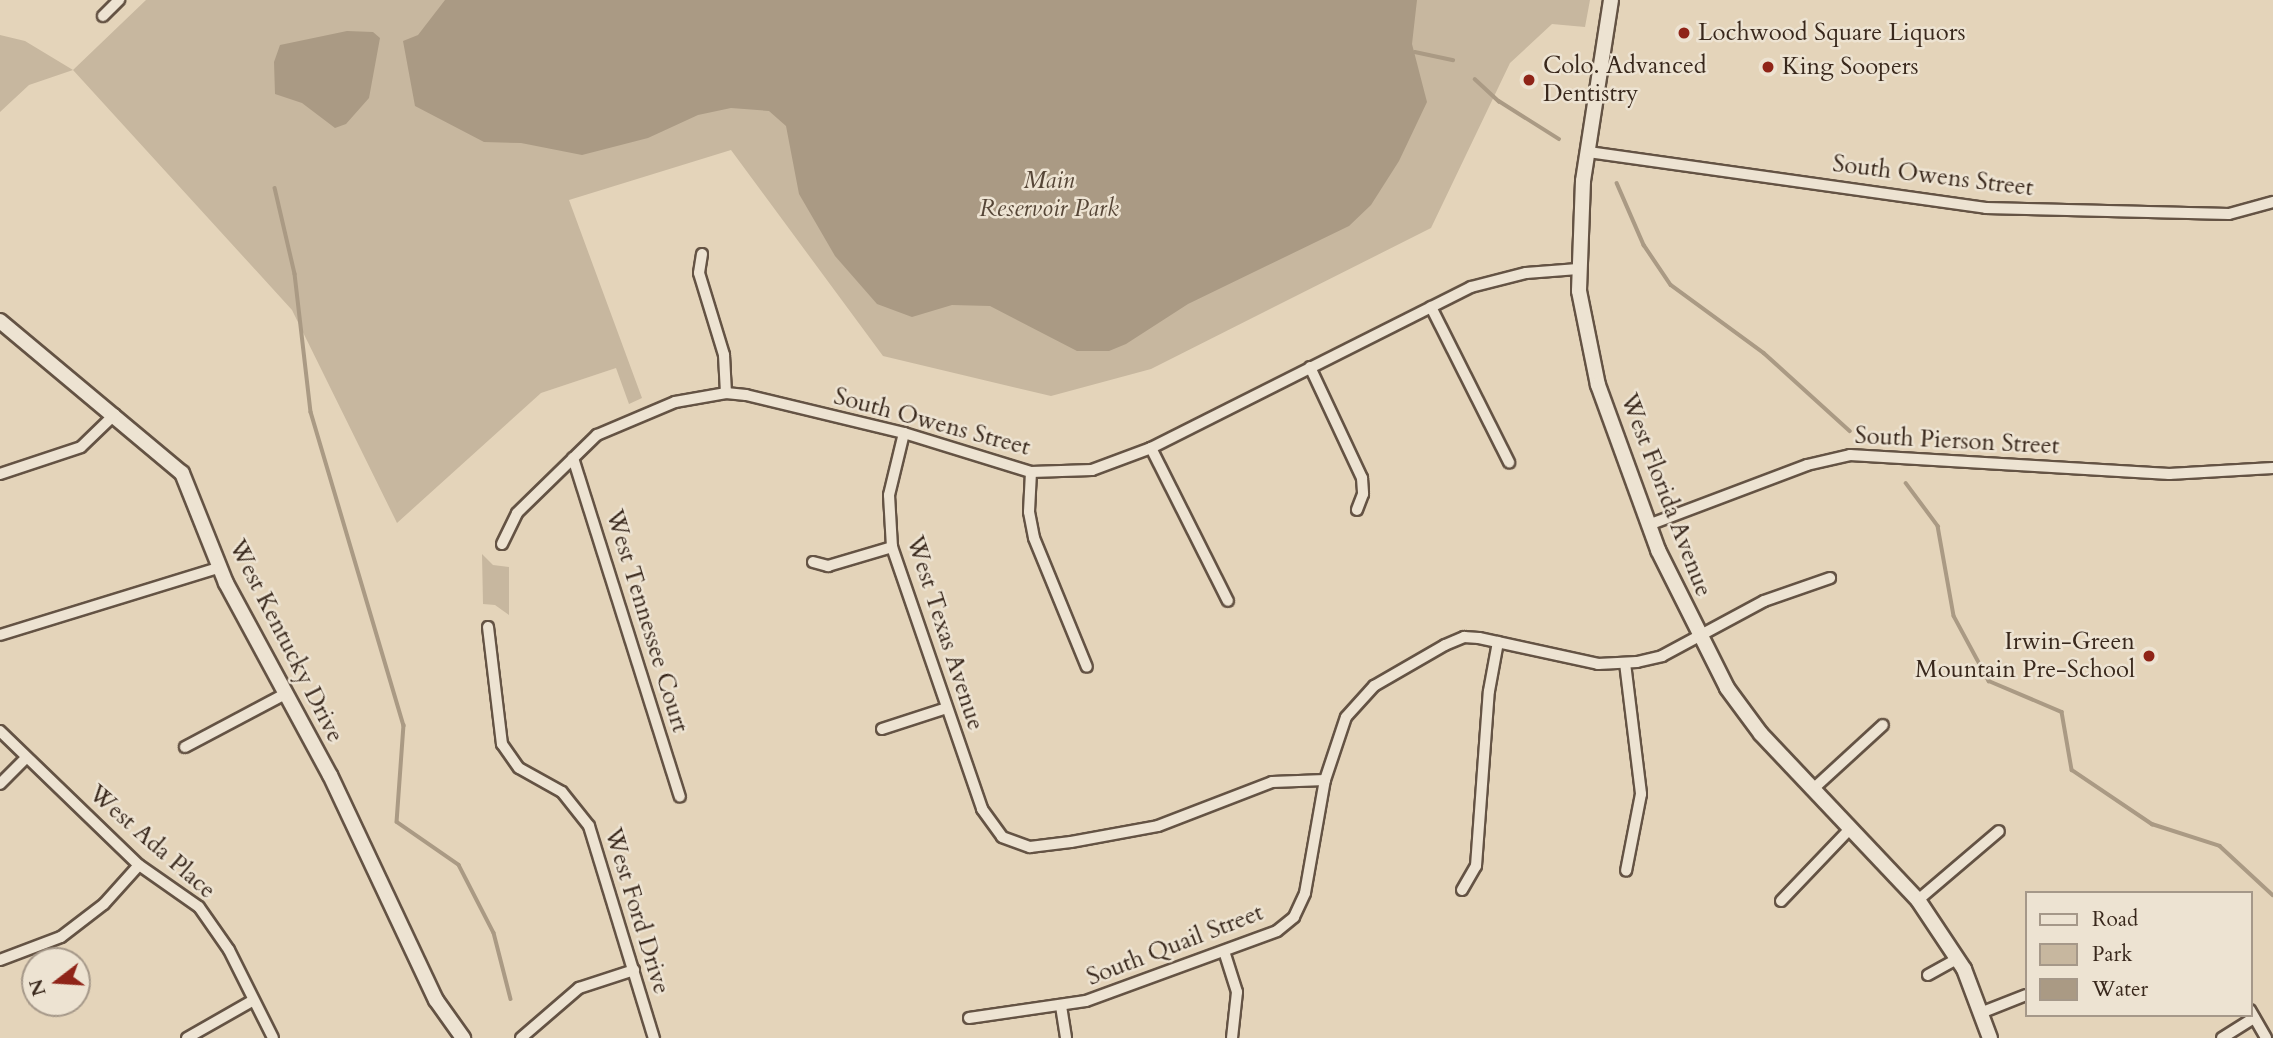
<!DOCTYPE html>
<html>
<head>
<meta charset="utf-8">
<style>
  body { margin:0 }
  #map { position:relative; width:2273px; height:1038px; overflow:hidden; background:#e4d4ba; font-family:Cardo,serif }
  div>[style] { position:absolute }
  .green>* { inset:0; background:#c7b79f }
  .water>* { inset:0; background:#aa9a84 }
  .stream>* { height:3.5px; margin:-1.75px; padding:0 1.75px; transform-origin:1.75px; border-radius:1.75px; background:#aa9a84 }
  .roads { filter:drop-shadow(2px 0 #645344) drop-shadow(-2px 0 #645344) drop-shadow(0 2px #645344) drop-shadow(0 -2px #645344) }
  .minor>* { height:10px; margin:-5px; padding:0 5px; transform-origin:5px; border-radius:5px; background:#ede3d2 }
  .tertiary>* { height:14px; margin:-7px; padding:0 7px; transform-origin:7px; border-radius:7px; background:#ede3d2 }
  .dots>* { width:19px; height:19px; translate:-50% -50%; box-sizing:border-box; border:4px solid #ede3d2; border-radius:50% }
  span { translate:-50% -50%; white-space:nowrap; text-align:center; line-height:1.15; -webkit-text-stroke:5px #ede3d2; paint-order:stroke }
  .poi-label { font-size:24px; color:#39281c }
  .left { translate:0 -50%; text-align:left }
  .right { translate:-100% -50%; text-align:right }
  .street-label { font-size:24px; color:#39281c }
  .park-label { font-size:24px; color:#554536; font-style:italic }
  .legend { position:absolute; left:2025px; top:891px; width:228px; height:126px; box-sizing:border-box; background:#ede3d2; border:2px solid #a59889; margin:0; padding:9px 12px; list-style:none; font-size:21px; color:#39281c }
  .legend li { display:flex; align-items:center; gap:14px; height:35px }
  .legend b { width:35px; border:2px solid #a59889 }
  .north { position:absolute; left:21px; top:947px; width:70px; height:70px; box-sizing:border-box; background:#ede3d2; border:2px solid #a59889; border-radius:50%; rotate:253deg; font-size:19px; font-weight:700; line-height:28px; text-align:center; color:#39281c }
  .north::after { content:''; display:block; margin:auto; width:24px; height:32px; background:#8f2418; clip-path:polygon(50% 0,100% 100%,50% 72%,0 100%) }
</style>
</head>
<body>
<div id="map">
  <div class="green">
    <i style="clip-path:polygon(146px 0,1590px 0,1585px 27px,1552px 24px,1510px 63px,1431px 228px,1151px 369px,1051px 396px,883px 356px,731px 150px,569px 200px,642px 398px,629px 404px,616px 368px,541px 393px,397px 523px,292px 310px,73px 70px,29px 85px,0 112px,0 35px,25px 41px,73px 70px)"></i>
    <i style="clip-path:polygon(482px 554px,493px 565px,509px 567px,509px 615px,495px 605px,483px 604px)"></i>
  </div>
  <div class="water">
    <i style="clip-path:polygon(445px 0,1417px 0,1412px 44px,1427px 102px,1399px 161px,1371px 205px,1349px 226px,1188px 304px,1126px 344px,1109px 351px,1077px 351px,990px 306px,952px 305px,912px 317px,877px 304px,835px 256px,799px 194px,786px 126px,769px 111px,731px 108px,698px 115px,648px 138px,582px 155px,521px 143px,484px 142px,415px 106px,403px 41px,418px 35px)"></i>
    <i style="clip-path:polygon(347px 31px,373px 32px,380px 38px,369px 98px,346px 124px,335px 128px,302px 103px,275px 94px,274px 62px,280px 45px)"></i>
  </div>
  <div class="stream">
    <i style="left:1415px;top:52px;width:39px;rotate:12deg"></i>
    <i style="left:1475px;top:79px;width:33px;rotate:43deg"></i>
    <i style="left:1499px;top:101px;width:71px;rotate:32.3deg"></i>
    <i style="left:1617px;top:183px;width:68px;rotate:66.5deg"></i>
    <i style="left:1644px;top:245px;width:48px;rotate:56deg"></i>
    <i style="left:1671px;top:285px;width:115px;rotate:36.2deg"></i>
    <i style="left:1764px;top:353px;width:116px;rotate:42.2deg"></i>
    <i style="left:275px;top:188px;width:88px;rotate:76.9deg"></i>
    <i style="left:295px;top:274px;width:139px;rotate:83.4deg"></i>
    <i style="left:311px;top:412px;width:327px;rotate:73.5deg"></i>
    <i style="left:404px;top:725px;width:97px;rotate:94.1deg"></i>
    <i style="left:397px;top:822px;width:75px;rotate:34.7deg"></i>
    <i style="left:459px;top:865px;width:76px;rotate:62.8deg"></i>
    <i style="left:494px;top:933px;width:68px;rotate:75.6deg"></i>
    <i style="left:1906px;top:483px;width:54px;rotate:53.3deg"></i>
    <i style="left:1938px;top:526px;width:91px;rotate:79.9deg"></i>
    <i style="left:1954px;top:616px;width:74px;rotate:61.7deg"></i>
    <i style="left:1989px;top:681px;width:79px;rotate:23deg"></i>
    <i style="left:2062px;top:712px;width:59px;rotate:80.2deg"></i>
    <i style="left:2072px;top:770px;width:97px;rotate:34deg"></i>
    <i style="left:2152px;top:824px;width:71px;rotate:17.9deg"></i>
    <i style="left:2220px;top:846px;width:72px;rotate:42.8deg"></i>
  </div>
  <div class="roads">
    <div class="minor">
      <i style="left:103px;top:16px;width:23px;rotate:-45deg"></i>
      <i style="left:1588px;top:152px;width:402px;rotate:8deg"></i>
      <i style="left:1986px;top:208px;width:243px;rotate:1.4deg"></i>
      <i style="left:2229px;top:214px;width:46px;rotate:-15.3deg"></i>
      <i style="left:702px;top:254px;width:19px;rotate:99deg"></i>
      <i style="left:699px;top:273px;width:86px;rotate:73deg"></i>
      <i style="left:724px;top:355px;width:38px;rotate:87deg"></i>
      <i style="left:1431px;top:307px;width:174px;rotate:63.3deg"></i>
      <i style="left:1310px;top:367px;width:123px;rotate:64.9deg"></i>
      <i style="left:1362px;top:478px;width:16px;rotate:86deg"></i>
      <i style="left:1363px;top:494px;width:17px;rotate:111deg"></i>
      <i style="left:904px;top:433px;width:64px;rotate:103.6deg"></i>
      <i style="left:889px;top:495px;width:52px;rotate:86.7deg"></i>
      <i style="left:892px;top:547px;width:277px;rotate:71deg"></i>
      <i style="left:982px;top:809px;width:34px;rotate:54deg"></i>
      <i style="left:1002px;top:837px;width:30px;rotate:20deg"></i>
      <i style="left:1030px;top:847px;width:41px;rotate:-7deg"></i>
      <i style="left:1071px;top:842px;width:88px;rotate:-10.4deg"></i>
      <i style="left:1158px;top:826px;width:122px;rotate:-21.1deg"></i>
      <i style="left:1272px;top:782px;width:53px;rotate:-2.2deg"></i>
      <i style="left:1151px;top:448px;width:171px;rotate:63.3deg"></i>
      <i style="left:573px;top:458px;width:355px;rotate:72.5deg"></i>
      <i style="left:1031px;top:472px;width:40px;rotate:92.9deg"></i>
      <i style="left:1029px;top:512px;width:26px;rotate:79deg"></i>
      <i style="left:1034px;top:538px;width:139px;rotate:67.7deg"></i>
      <i style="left:0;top:474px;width:85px;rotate:-18.4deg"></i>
      <i style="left:81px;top:447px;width:47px;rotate:-44.1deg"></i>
      <i style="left:1651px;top:524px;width:167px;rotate:-20.7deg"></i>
      <i style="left:1807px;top:465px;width:44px;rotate:-13.1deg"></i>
      <i style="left:1850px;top:455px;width:320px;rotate:3.4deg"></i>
      <i style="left:2169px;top:474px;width:104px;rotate:-3.3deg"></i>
      <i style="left:502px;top:544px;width:34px;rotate:-64deg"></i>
      <i style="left:517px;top:513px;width:112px;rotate:-44.3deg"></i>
      <i style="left:597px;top:435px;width:85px;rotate:-22.9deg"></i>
      <i style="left:675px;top:402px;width:52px;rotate:-10deg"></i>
      <i style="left:726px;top:393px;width:20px;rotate:6deg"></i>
      <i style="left:746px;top:395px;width:163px;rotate:13.5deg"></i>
      <i style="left:904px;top:433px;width:133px;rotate:17.1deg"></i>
      <i style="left:1031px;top:472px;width:61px;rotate:-1.9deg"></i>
      <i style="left:1092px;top:470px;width:63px;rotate:-20.4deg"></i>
      <i style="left:1151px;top:448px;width:358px;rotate:-26.7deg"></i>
      <i style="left:1471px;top:287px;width:57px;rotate:-14.3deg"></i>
      <i style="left:1526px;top:273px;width:52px;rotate:-4.4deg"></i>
      <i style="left:813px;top:562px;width:16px;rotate:15deg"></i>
      <i style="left:828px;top:566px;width:67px;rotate:-16.5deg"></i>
      <i style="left:488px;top:627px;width:118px;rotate:83.2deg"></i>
      <i style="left:502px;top:744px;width:29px;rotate:55deg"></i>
      <i style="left:519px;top:768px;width:49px;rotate:29.2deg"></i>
      <i style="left:562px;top:792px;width:43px;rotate:51.5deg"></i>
      <i style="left:589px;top:826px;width:222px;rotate:73deg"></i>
      <i style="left:0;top:635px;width:228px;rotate:-17.1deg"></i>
      <i style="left:1625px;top:663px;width:132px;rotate:83deg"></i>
      <i style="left:1641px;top:794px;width:78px;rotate:101deg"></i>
      <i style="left:882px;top:729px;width:68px;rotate:-17.9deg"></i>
      <i style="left:0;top:731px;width:193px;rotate:44deg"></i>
      <i style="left:139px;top:865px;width:73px;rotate:35deg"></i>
      <i style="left:199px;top:907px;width:52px;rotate:55.1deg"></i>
      <i style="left:229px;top:950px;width:98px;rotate:63.4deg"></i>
      <i style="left:185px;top:747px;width:113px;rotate:-27.9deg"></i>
      <i style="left:0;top:784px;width:37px;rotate:-45deg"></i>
      <i style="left:1812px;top:790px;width:96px;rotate:-42.5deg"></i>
      <i style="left:1462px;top:890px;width:28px;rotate:-60deg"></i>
      <i style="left:1476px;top:866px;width:175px;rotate:-85.8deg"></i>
      <i style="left:1489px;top:691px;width:50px;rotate:-79.6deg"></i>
      <i style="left:1918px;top:900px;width:106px;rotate:-40.4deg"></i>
      <i style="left:1781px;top:901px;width:97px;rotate:-46.3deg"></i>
      <i style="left:1224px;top:951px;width:43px;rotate:72.4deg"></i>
      <i style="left:1237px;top:992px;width:46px;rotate:96.2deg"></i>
      <i style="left:0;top:960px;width:65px;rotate:-20.7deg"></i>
      <i style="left:61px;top:937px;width:54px;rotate:-37.5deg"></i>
      <i style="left:104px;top:904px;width:52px;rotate:-48.1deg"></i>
      <i style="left:1928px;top:975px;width:33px;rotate:-29deg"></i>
      <i style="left:1061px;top:1006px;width:32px;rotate:81deg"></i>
      <i style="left:2250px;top:1010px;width:32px;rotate:60deg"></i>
      <i style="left:1983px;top:1012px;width:46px;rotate:-21.6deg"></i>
      <i style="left:969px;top:1018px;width:118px;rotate:-8.3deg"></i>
      <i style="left:1086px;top:1001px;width:203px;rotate:-20.1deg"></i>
      <i style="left:1277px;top:931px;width:22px;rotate:-39deg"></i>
      <i style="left:1294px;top:917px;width:26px;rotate:-65deg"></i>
      <i style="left:1305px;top:893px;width:115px;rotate:-80deg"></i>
      <i style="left:1325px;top:780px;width:66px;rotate:-71.6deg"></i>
      <i style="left:1346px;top:717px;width:42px;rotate:-47.9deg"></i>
      <i style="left:1374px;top:686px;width:82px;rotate:-30deg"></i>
      <i style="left:1445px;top:645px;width:21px;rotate:-23deg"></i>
      <i style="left:1464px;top:637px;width:15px;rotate:4deg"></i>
      <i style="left:1479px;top:638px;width:122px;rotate:12.3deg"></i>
      <i style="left:1598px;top:664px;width:39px;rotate:-3deg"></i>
      <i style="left:1637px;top:662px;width:26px;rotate:-13deg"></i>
      <i style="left:1662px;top:656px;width:116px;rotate:-28.3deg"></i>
      <i style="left:1764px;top:601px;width:70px;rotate:-19.2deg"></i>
      <i style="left:187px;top:1038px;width:75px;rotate:-29.6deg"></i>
      <i style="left:521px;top:1038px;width:77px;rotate:-40.8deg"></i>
      <i style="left:579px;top:988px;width:58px;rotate:-18.1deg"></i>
      <i style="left:2222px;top:1038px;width:38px;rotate:-32deg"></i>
    </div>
    <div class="tertiary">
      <i style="left:1611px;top:0;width:183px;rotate:98.8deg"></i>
      <i style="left:1583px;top:181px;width:110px;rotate:92.1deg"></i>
      <i style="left:1579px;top:291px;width:96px;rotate:78.6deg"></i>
      <i style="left:1598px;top:385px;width:176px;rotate:70deg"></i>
      <i style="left:1658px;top:550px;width:154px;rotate:63.4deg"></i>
      <i style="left:1727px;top:688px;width:57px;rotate:53.5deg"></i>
      <i style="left:1761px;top:734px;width:228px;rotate:46.6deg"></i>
      <i style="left:1918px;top:900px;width:83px;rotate:56.3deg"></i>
      <i style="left:1964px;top:969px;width:74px;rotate:69.4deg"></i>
      <i style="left:0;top:321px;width:237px;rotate:39.9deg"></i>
      <i style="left:182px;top:473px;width:118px;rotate:68.2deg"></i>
      <i style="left:226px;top:583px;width:218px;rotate:61.6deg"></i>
      <i style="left:330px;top:775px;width:249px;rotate:64.8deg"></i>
      <i style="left:436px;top:1000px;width:47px;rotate:54.6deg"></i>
    </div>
  </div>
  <div class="dots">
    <i style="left:1684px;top:33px;background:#8f2418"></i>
    <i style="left:1768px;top:67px;background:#8f2418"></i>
    <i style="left:1529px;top:80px;background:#8f2418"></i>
    <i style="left:2149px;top:656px;background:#8f2418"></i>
  </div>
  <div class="poi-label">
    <span class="left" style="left:1698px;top:33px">Lochwood Square Liquors</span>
    <span class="left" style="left:1543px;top:80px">Colo. Advanced<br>Dentistry</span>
    <span class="left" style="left:1782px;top:67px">King Soopers</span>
    <span class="right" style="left:2135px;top:656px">Irwin-Green<br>Mountain Pre-School</span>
  </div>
  <div class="street-label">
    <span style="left:1933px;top:176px;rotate:7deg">South Owens Street</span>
    <span style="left:932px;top:422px;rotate:15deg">South Owens Street</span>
    <span style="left:1957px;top:441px;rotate:3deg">South Pierson Street</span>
    <span style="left:1666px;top:495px;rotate:69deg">West Florida Avenue</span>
    <span style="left:647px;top:621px;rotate:73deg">West Tennessee Court</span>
    <span style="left:945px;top:633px;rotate:72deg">West Texas Avenue</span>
    <span style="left:286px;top:641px;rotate:63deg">West Kentucky Drive</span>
    <span style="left:152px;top:842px;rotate:41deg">West Ada Place</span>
    <span style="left:637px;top:911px;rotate:73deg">West Ford Drive</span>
    <span style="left:1175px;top:945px;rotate:-21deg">South Quail Street</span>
  </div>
  <div class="park-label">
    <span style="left:1049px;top:195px">Main<br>Reservoir Park</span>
  </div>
  <ul class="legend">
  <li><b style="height:9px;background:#ede3d2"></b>Road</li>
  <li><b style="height:19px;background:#c7b79f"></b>Park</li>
  <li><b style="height:19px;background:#aa9a84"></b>Water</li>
  </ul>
  <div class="north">N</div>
</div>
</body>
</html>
